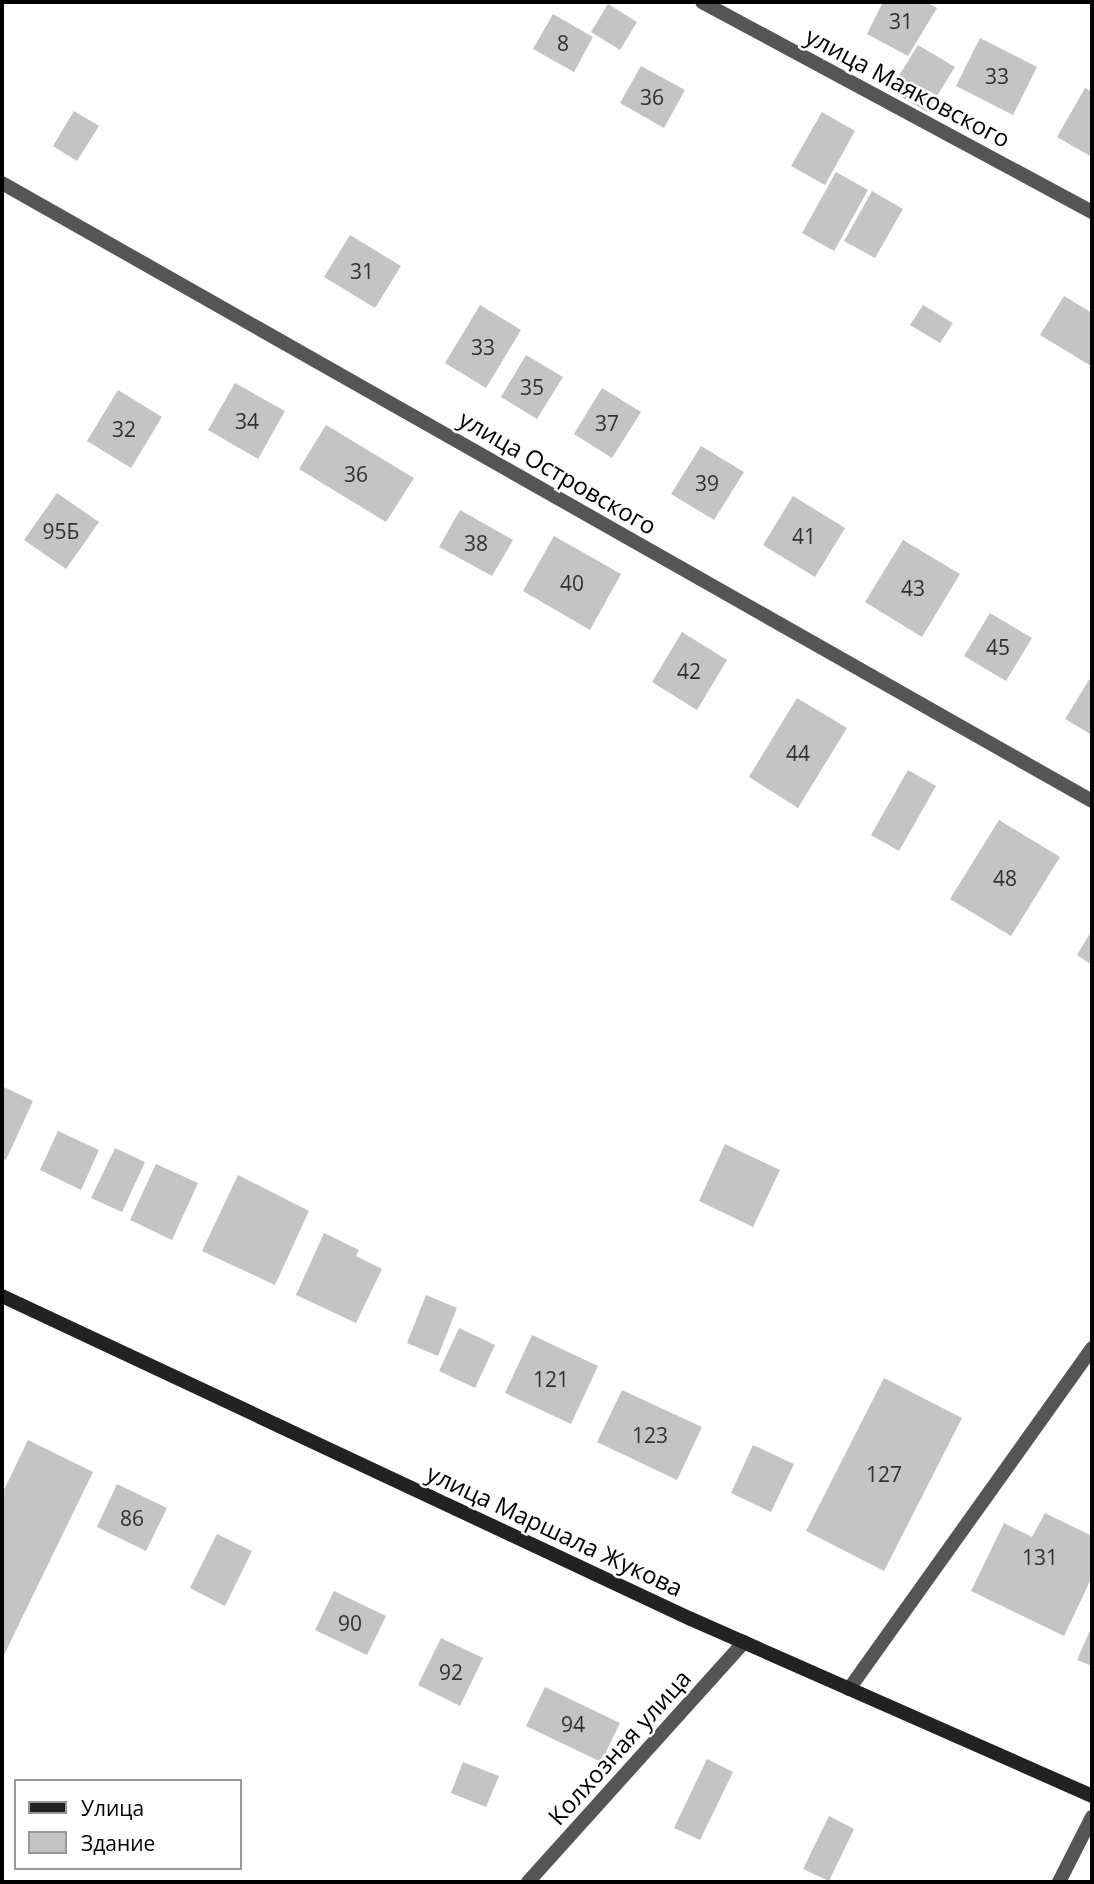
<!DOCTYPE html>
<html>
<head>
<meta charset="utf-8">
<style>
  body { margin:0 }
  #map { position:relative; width:1094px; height:1884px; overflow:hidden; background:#fff; font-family:"Open Sans",sans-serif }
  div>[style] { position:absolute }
  .building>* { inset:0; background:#c4c4c4 }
  .minor>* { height:14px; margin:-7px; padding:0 7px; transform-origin:7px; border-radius:7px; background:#555 }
  .secondary>* { height:14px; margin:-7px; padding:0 7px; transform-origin:7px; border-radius:7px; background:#222 }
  span { translate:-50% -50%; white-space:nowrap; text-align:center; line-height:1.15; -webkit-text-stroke:5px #fff; paint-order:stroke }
  .number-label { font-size:21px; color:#313131 }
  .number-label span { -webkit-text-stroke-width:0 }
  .street-label { font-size:24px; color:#000 }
  .frame { position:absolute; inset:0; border:4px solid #000; pointer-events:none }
  .legend { position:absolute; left:14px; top:1779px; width:228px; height:91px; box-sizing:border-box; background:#fff; border:2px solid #999; margin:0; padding:9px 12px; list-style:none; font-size:21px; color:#000 }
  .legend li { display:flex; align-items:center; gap:14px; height:35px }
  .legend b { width:35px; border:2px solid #999 }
</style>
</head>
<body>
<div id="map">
  <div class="building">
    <i style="clip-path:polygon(883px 2px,926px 2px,937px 8px,908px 56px,867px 34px)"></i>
    <i style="clip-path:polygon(608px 4px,637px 22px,620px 50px,591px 32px)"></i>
    <i style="clip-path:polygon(553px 14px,593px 37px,574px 72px,533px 49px)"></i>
    <i style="clip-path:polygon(980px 38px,1037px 67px,1013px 115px,956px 86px)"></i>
    <i style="clip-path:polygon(918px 45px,955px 67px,927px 112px,890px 90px)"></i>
    <i style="clip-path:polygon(641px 66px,685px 90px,664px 128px,620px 103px)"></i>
    <i style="clip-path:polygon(1085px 88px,1092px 92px,1092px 157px,1057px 137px)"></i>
    <i style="clip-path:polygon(74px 111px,99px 126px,77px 161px,53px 146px)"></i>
    <i style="clip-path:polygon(822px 112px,855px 131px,825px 185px,791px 166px)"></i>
    <i style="clip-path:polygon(836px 172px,868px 190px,834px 251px,802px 233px)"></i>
    <i style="clip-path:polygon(872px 191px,903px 209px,875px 258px,844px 241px)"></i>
    <i style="clip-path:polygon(350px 235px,401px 266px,375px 308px,324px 277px)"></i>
    <i style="clip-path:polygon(1064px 296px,1092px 313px,1091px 366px,1040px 335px)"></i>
    <i style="clip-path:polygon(480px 305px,521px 330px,486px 388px,445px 363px)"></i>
    <i style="clip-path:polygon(923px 305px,953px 323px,940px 343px,910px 325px)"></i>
    <i style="clip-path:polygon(526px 355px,563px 377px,537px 419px,501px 397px)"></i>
    <i style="clip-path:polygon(235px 383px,285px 411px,258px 459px,208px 430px)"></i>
    <i style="clip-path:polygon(602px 388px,641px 412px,612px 458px,574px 434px)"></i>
    <i style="clip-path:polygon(118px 390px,162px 417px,131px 468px,87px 441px)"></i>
    <i style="clip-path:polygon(326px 425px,414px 478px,386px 522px,299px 469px)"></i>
    <i style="clip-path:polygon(701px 446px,744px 472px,714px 520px,671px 494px)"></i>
    <i style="clip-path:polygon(57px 493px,99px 522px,66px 569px,24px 540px)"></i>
    <i style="clip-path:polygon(793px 496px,845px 528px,815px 577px,763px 545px)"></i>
    <i style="clip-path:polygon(460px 510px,513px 540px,492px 576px,439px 547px)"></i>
    <i style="clip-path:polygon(554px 536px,621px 574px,590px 630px,523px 591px)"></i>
    <i style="clip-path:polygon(903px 540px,960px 574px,922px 637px,865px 602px)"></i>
    <i style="clip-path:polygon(990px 613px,1032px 638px,1006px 681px,964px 656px)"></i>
    <i style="clip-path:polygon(682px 632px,727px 660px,697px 710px,652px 682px)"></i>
    <i style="clip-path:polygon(1092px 675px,1092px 735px,1065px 719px)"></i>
    <i style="clip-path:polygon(797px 698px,847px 728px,798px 808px,749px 777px)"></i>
    <i style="clip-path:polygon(908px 770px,936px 786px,899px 851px,871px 835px)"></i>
    <i style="clip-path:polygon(999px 820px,1060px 857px,1011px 936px,950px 899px)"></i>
    <i style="clip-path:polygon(1092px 930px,1092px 965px,1077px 955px)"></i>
    <i style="clip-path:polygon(2px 1086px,33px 1101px,6px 1160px,2px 1158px)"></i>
    <i style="clip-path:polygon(58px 1131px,99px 1150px,81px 1190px,40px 1170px)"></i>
    <i style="clip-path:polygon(725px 1144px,780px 1170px,753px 1227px,699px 1201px)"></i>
    <i style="clip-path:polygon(115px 1148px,145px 1162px,122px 1212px,91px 1198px)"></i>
    <i style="clip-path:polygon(156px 1164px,198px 1183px,172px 1240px,130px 1220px)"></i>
    <i style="clip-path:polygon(238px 1175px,309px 1211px,275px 1285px,202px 1251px)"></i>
    <i style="clip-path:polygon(324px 1233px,359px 1250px,356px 1256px,382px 1269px,356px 1323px,296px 1295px)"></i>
    <i style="clip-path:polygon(426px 1295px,457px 1308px,438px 1356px,407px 1343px)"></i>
    <i style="clip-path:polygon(459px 1328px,495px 1345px,475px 1388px,439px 1371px)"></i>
    <i style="clip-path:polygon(532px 1335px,598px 1366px,571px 1424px,505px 1393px)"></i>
    <i style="clip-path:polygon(884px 1378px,962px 1418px,884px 1571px,806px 1531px)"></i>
    <i style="clip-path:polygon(622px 1390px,702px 1427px,677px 1480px,597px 1442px)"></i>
    <i style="clip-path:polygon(28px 1440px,93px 1472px,2px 1659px,2px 1494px)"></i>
    <i style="clip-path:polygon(753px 1445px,794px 1464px,771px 1512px,731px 1493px)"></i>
    <i style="clip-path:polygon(117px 1484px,167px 1508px,146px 1551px,97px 1527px)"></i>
    <i style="clip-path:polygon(1045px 1513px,1092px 1536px,1092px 1577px,1064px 1636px,971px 1591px,1004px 1523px,1032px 1537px)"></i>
    <i style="clip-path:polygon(217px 1534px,252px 1551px,225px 1606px,190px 1588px)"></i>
    <i style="clip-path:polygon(334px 1591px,386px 1616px,367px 1655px,315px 1630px)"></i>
    <i style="clip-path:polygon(1092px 1626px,1092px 1666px,1077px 1660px)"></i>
    <i style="clip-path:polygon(441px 1638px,483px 1658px,460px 1706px,418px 1685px)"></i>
    <i style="clip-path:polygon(545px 1687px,620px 1723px,601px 1762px,526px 1726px)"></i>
    <i style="clip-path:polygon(707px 1759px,733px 1772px,700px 1840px,674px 1828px)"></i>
    <i style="clip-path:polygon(463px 1762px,499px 1776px,486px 1807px,451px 1793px)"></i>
    <i style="clip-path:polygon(829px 1816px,854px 1829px,829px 1881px,803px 1869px)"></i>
  </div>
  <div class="minor">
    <i style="left:702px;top:2px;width:443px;rotate:28.3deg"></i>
    <i style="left:2px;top:183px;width:1253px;rotate:29.55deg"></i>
    <i style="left:849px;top:1689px;width:419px;rotate:-54.5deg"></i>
    <i style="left:528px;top:1882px;width:323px;rotate:-48deg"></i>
    <i style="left:1059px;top:1882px;width:73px;rotate:-63.1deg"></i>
  </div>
  <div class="secondary">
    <i style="left:2px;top:1296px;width:761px;rotate:25.12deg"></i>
    <i style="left:691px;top:1619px;width:438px;rotate:23.8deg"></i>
  </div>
  <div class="number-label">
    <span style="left:901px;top:21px">31</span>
    <span style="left:563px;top:43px">8</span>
    <span style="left:997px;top:76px">33</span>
    <span style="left:652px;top:97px">36</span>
    <span style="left:362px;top:271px">31</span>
    <span style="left:483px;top:347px">33</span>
    <span style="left:532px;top:387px">35</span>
    <span style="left:247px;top:421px">34</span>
    <span style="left:607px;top:423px">37</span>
    <span style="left:124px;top:429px">32</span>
    <span style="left:356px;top:474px">36</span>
    <span style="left:707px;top:483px">39</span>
    <span style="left:61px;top:531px">95Б</span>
    <span style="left:804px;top:536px">41</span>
    <span style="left:476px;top:543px">38</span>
    <span style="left:572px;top:583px">40</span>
    <span style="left:913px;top:588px">43</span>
    <span style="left:998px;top:647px">45</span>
    <span style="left:689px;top:671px">42</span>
    <span style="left:798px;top:753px">44</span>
    <span style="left:1005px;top:878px">48</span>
    <span style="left:551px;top:1379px">121</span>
    <span style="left:650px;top:1435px">123</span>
    <span style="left:884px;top:1474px">127</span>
    <span style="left:132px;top:1518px">86</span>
    <span style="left:1040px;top:1557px">131</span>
    <span style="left:350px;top:1623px">90</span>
    <span style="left:451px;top:1672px">92</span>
    <span style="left:573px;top:1724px">94</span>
  </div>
  <div class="street-label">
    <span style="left:908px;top:87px;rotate:28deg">улица Маяковского</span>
    <span style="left:558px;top:472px;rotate:30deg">улица Островского</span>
    <span style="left:555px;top:1530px;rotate:25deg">улица Маршала Жукова</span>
    <span style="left:619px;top:1747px;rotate:-48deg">Колхозная улица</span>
  </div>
  <div class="frame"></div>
  <ul class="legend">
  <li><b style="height:9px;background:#222"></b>Улица</li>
  <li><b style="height:19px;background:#c4c4c4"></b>Здание</li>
  </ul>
</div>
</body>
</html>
